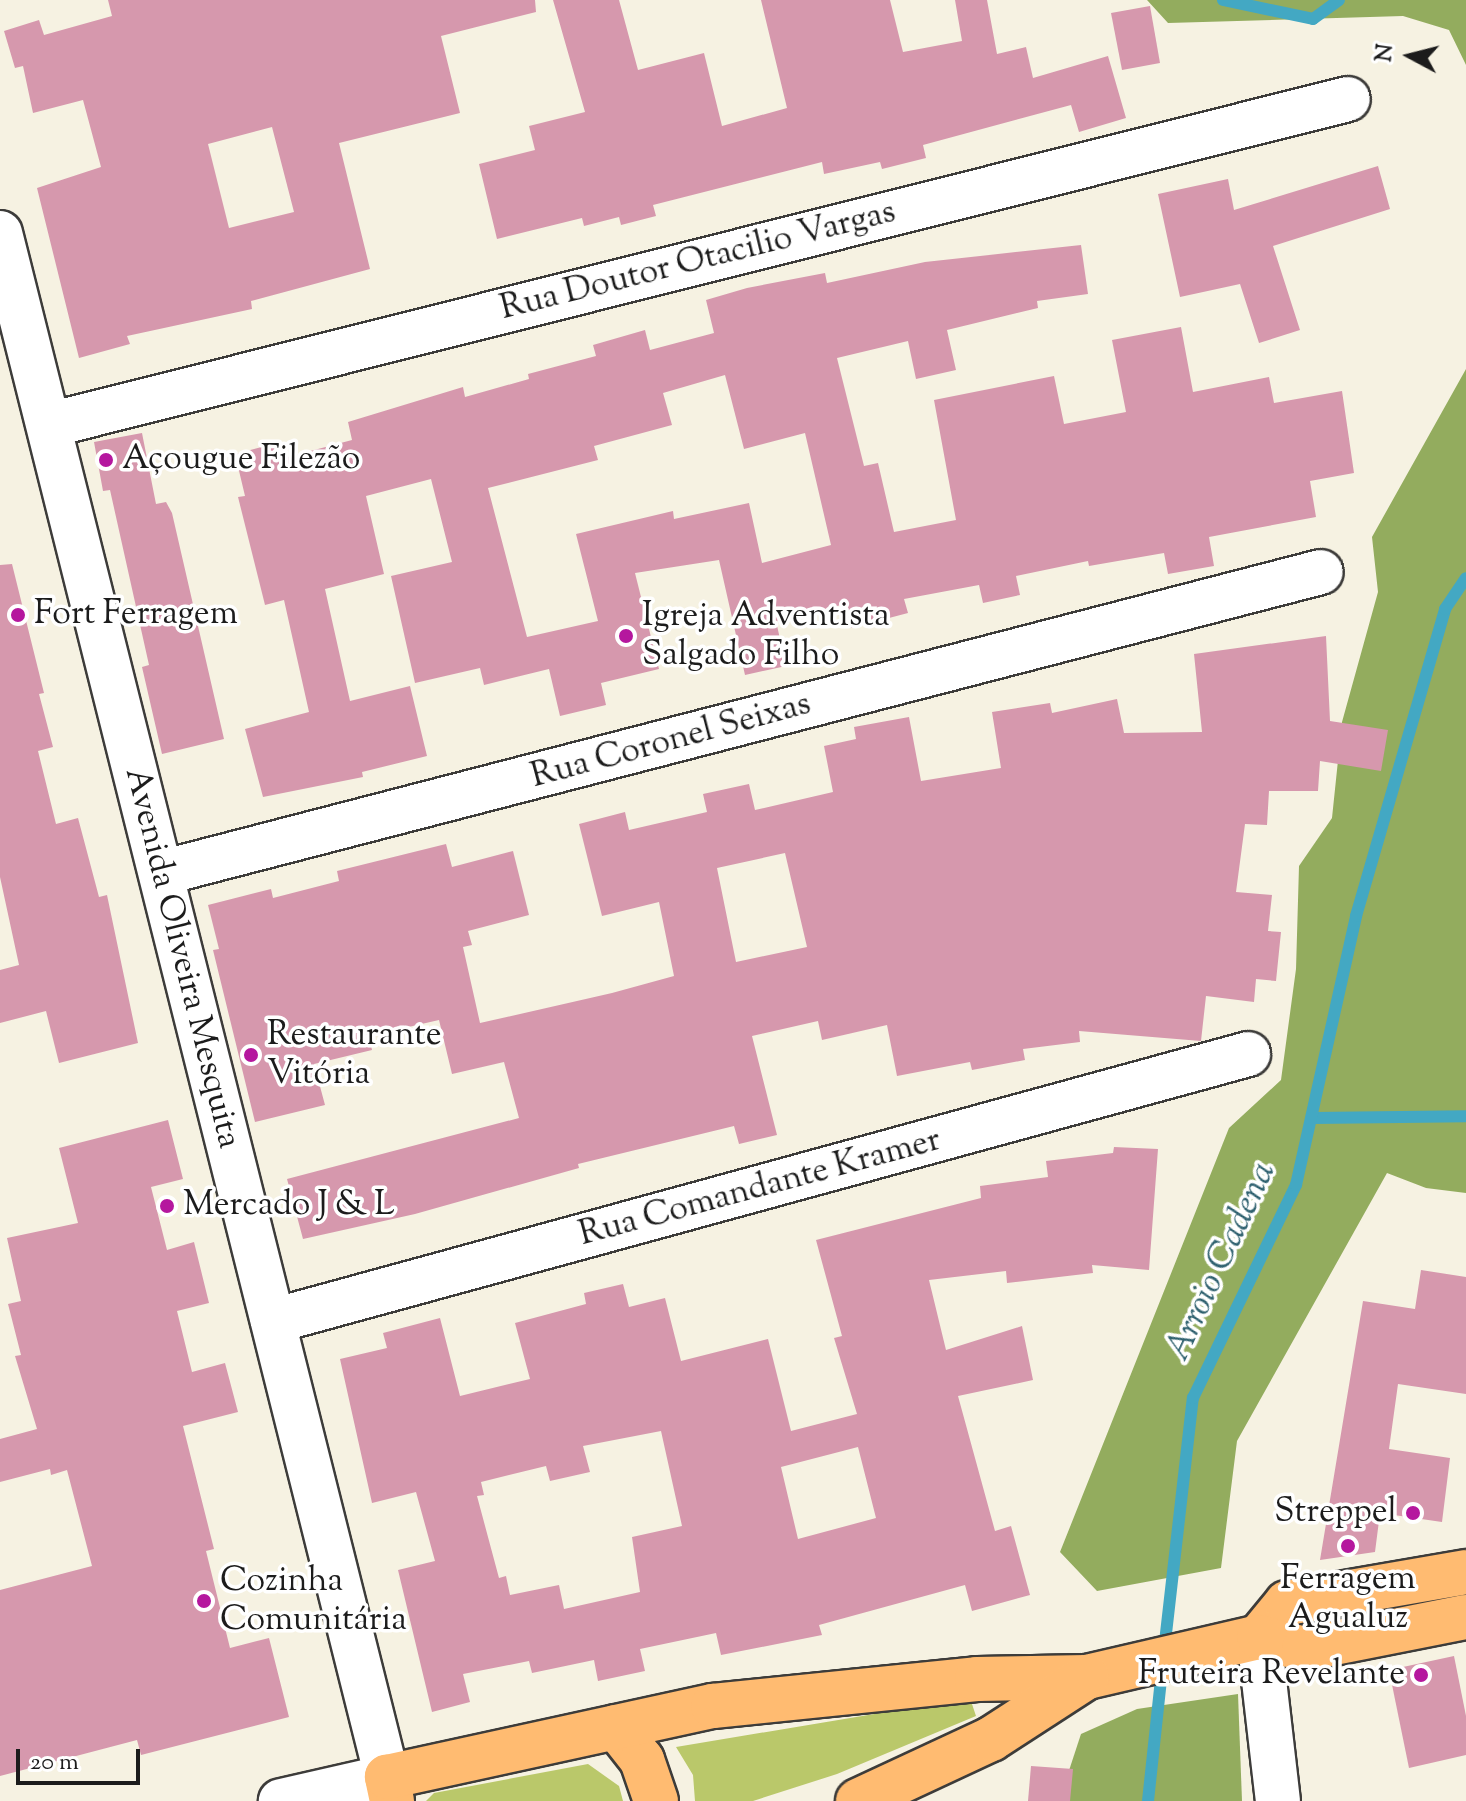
<!DOCTYPE html>
<html>
<head>
<meta charset="utf-8">
<style>
  body { margin:0 }
  #map { position:relative; width:1466px; height:1801px; overflow:hidden; background:#f6f2e2; font-family:"Sorts Mill Goudy",serif }
  div>[style] { position:absolute }
  .green>* { inset:0; background:#bac86a }
  .forest>* { inset:0; background:#93ac5e }
  .stream>* { height:12px; margin:-6px; padding:0 6px; transform-origin:6px; border-radius:6px; background:#43a8c3 }
  .building>* { inset:0; background:#d698ad }
  .roads { filter:drop-shadow(2px 0 #3d3c3a) drop-shadow(-2px 0 #3d3c3a) drop-shadow(0 2px #3d3c3a) drop-shadow(0 -2px #3d3c3a) }
  .minor>* { height:44px; margin:-22px; padding:0 22px; transform-origin:22px; border-radius:22px; background:#fff }
  .major>* { height:44px; margin:-22px; padding:0 22px; transform-origin:22px; border-radius:22px; background:#ffbb71 }
  .dots>* { width:22px; height:22px; translate:-50% -50%; box-sizing:border-box; border:4px solid #fff; border-radius:50% }
  span { translate:-50% -50%; white-space:nowrap; text-align:center; line-height:1.15; -webkit-text-stroke:7px #fff; paint-order:stroke }
  .street-label { font-size:34px; color:#1c1c1c }
  .poi-label { font-size:34px; color:#1c1c1c }
  .left { translate:0 -50%; text-align:left }
  .right { translate:-100% -50%; text-align:right }
  .water-label { font-size:36px; color:#306270; font-style:italic }
  .north { position:absolute; left:1370px; top:16px; width:80px; height:80px; -webkit-text-stroke:6px #fff; paint-order:stroke; rotate:277deg; font-size:22px; font-weight:700; line-height:32px; text-align:center; color:#1c1c1c }
  .north::after { content:''; display:block; margin:auto; width:28px; height:36px; background:#1c1c1c; clip-path:polygon(50% 0,100% 100%,50% 72%,0 100%) }
  .scale { position:absolute; left:16px; top:1749px; width:124px; height:36px; box-sizing:border-box; border:4px solid #1c1c1c; border-top:0; padding-left:10px; font-size:24px; line-height:28px; white-space:nowrap; color:#1c1c1c; -webkit-text-stroke:6px #fff; paint-order:stroke }
</style>
</head>
<body>
<div id="map">
  <div class="green">
    <i style="clip-path:polygon(970px 1698px,976px 1716px,837px 1774px,753px 1801px,695px 1801px,693px 1775px,676px 1747px)"></i>
    <i style="clip-path:polygon(588px 1764px,619px 1786px,623px 1801px,426px 1801px,434px 1793px)"></i>
  </div>
  <div class="forest">
    <i style="clip-path:polygon(1147px 0,1466px 0,1466px 65px,1449px 30px,1403px 16px,1168px 23px)"></i>
    <i style="clip-path:polygon(1466px 369px,1466px 1193px,1426px 1188px,1387px 1173px,1237px 1441px,1221px 1568px,1097px 1591px,1060px 1552px,1229px 1128px,1281px 1080px,1296px 969px,1299px 866px,1332px 818px,1342px 722px,1378px 592px,1372px 537px)"></i>
    <i style="clip-path:polygon(1238px 1694px,1242px 1801px,1059px 1801px,1081px 1734px,1137px 1709px)"></i>
  </div>
  <div class="stream">
    <i style="left:1223px;top:0;width:92px;rotate:11.9deg"></i>
    <i style="left:1313px;top:19px;width:32px;rotate:-36deg"></i>
    <i style="left:1313px;top:1118px;width:153px;rotate:-0.7deg"></i>
    <i style="left:1164px;top:1651px;width:255px;rotate:-83.5deg"></i>
    <i style="left:1193px;top:1398px;width:237px;rotate:-64.2deg"></i>
    <i style="left:1296px;top:1185px;width:276px;rotate:-77.4deg"></i>
    <i style="left:1356px;top:916px;width:320px;rotate:-73.8deg"></i>
    <i style="left:1445px;top:609px;width:37px;rotate:-56deg"></i>
    <i style="left:1148px;top:1801px;width:133px;rotate:-83.9deg"></i>
  </div>
  <div class="building">
    <i style="clip-path:polygon(evenodd,108px 0,535px 0,536px 12px,441px 36px,460px 113px,339px 143px,370px 269px,251px 301px,252px 309px,127px 336px,130px 344px,79px 358px,37px 188px,101px 167px,83px 100px,33px 113px,23px 66px,15px 68px,4px 31px,39px 20px,44px 35px,112px 16px,108px 0,272px 127px,294px 212px,229px 228px,208px 144px,272px 127px)"></i>
    <i style="clip-path:polygon(553px 0,619px 0,638px 70px,704px 53px,722px 126px,787px 108px,761px 0,890px 0,903px 52px,962px 41px,955px 0,987px 0,997px 54px,1026px 47px,1033px 78px,1108px 56px,1126px 118px,1079px 132px,1071px 105px,923px 145px,926px 158px,882px 169px,880px 162px,824px 174px,822px 162px,653px 205px,656px 216px,621px 225px,619px 217px,584px 226px,582px 218px,497px 239px,479px 164px,535px 150px,529px 126px,585px 112px)"></i>
    <i style="clip-path:polygon(1150px 6px,1160px 63px,1122px 70px,1111px 13px)"></i>
    <i style="clip-path:polygon(1378px 166px,1390px 209px,1273px 246px,1300px 330px,1259px 343px,1240px 284px,1180px 297px,1158px 194px,1228px 179px,1234px 210px)"></i>
    <i style="clip-path:polygon(evenodd,1081px 245px,1088px 294px,1037px 301px,1038px 308px,947px 330px,956px 370px,916px 379px,908px 341px,837px 358px,864px 466px,878px 463px,894px 532px,956px 520px,934px 400px,1054px 376px,1064px 424px,1126px 412px,1112px 340px,1181px 327px,1193px 392px,1269px 377px,1274px 403px,1342px 391px,1354px 473px,1310px 481px,1316px 517px,1209px 537px,1214px 566px,1168px 574px,1164px 553px,1089px 566px,1088px 561px,1016px 576px,1020px 595px,983px 603px,979px 585px,904px 599px,908px 613px,851px 628px,845px 604px,776px 621px,786px 666px,745px 675px,719px 560px,635px 573px,659px 669px,601px 683px,606px 705px,560px 716px,549px 669px,484px 685px,480px 668px,415px 683px,391px 576px,452px 562px,431px 479px,366px 496px,384px 574px,325px 589px,350px 701px,410px 686px,427px 756px,362px 772px,363px 777px,263px 797px,245px 729px,309px 712px,284px 600px,265px 605px,238px 497px,245px 496px,235px 454px,281px 442px,284px 458px,352px 440px,348px 422px,463px 387px,465px 397px,529px 379px,528px 374px,596px 356px,593px 345px,645px 330px,650px 350px,714px 333px,706px 300px,747px 288px,825px 273px,827px 283px,925px 262px,1081px 245px,725px 375px,744px 449px,805px 433px,831px 545px,762px 563px,749px 503px,674px 519px,673px 511px,576px 534px,598px 621px,527px 637px,488px 488px,598px 460px,594px 446px,672px 425px,663px 393px,725px 375px)"></i>
    <i style="clip-path:polygon(142px 433px,156px 504px,166px 502px,172px 513px,224px 739px,162px 754px,142px 667px,149px 665px,110px 490px,103px 491px,94px 442px)"></i>
    <i style="clip-path:polygon(12px 564px,44px 693px,39px 694px,53px 747px,38px 751px,56px 824px,78px 818px,99px 897px,107px 895px,138px 1043px,59px 1063px,46px 1011px,0 1023px,0 970px,19px 965px,0 877px,0 565px)"></i>
    <i style="clip-path:polygon(evenodd,1326px 636px,1330px 721px,1388px 730px,1381px 771px,1320px 761px,1318px 791px,1269px 791px,1267px 825px,1245px 824px,1236px 892px,1272px 895px,1268px 931px,1281px 932px,1276px 981px,1256px 979px,1254px 1002px,1206px 996px,1201px 1041px,1079px 1031px,1080px 1042px,1023px 1049px,1025px 1060px,972px 1070px,970px 1062px,897px 1076px,887px 1025px,822px 1040px,818px 1021px,752px 1036px,777px 1135px,739px 1144px,734px 1126px,578px 1164px,579px 1168px,415px 1214px,303px 1239px,287px 1179px,519px 1118px,504px 1062px,452px 1074px,439px 1020px,369px 1036px,372px 1050px,314px 1064px,325px 1105px,255px 1122px,213px 950px,219px 949px,208px 905px,271px 889px,273px 898px,339px 881px,337px 871px,446px 844px,452px 867px,513px 851px,529px 915px,468px 931px,472px 945px,463px 947px,480px 1023px,612px 993px,674px 976px,659px 902px,602px 916px,579px 824px,625px 812px,629px 830px,707px 812px,703px 794px,749px 784px,755px 810px,833px 792px,824px 746px,856px 739px,854px 727px,909px 717px,921px 781px,1001px 768px,992px 712px,1050px 703px,1052px 713px,1117px 699px,1124px 733px,1202px 732px,1194px 654px,1326px 636px,785px 853px,807px 947px,736px 962px,717px 868px,785px 853px)"></i>
    <i style="clip-path:polygon(168px 1120px,183px 1179px,151px 1187px,167px 1250px,194px 1242px,209px 1303px,177px 1311px,192px 1372px,225px 1363px,238px 1412px,183px 1426px,214px 1549px,206px 1551px,230px 1648px,269px 1638px,289px 1717px,141px 1755px,137px 1740px,0 1776px,0 1590px,92px 1566px,67px 1470px,51px 1475px,50px 1469px,0 1482px,0 1439px,37px 1429px,15px 1356px,21px 1355px,8px 1304px,21px 1301px,7px 1238px,78px 1223px,59px 1148px)"></i>
    <i style="clip-path:polygon(evenodd,1114px 1147px,1158px 1149px,1149px 1270px,1092px 1265px,1093px 1273px,1007px 1283px,1006px 1271px,929px 1280px,946px 1350px,1022px 1326px,1033px 1380px,958px 1396px,995px 1531px,1011px 1526px,1030px 1595px,972px 1611px,965px 1585px,819px 1625px,822px 1635px,721px 1655px,716px 1633px,640px 1649px,645px 1671px,598px 1681px,594px 1660px,532px 1673px,529px 1661px,463px 1674px,470px 1702px,432px 1712px,398px 1570px,435px 1561px,416px 1492px,372px 1503px,340px 1359px,387px 1348px,383px 1333px,440px 1318px,460px 1396px,530px 1379px,515px 1323px,586px 1304px,584px 1293px,623px 1284px,629px 1307px,665px 1298px,681px 1361px,768px 1339px,791px 1431px,857px 1414px,834px 1338px,842px 1336px,816px 1240px,981px 1198px,980px 1186px,1048px 1177px,1046px 1161px,1113px 1153px,1114px 1147px,661px 1431px,682px 1526px,632px 1537px,640px 1592px,564px 1609px,559px 1585px,510px 1595px,506px 1576px,499px 1578px,477px 1496px,484px 1495px,481px 1482px,546px 1466px,550px 1481px,590px 1472px,583px 1446px,661px 1431px,1114px 1147px,858px 1447px,876px 1518px,798px 1539px,781px 1467px,858px 1447px)"></i>
    <i style="clip-path:polygon(1421px 1270px,1466px 1277px,1466px 1394px,1398px 1384px,1389px 1449px,1450px 1458px,1442px 1522px,1380px 1513px,1375px 1552px,1320px 1560px,1363px 1301px,1415px 1309px)"></i>
    <i style="clip-path:polygon(1454px 1656px,1466px 1716px,1466px 1755px,1409px 1768px,1389px 1670px)"></i>
    <i style="clip-path:polygon(1031px 1766px,1073px 1769px,1070px 1801px,1028px 1801px)"></i>
  </div>
  <div class="roads">
    <div class="minor">
      <i style="left:0;top:233px;width:1592px;rotate:75.93deg"></i>
      <i style="left:387px;top:1777px;width:109px;rotate:167.2deg"></i>
      <i style="left:49px;top:425px;width:1339px;rotate:-14.09deg"></i>
      <i style="left:161px;top:873px;width:1198px;rotate:-14.55deg"></i>
      <i style="left:273px;top:1321px;width:1011px;rotate:-15.31deg"></i>
      <i style="left:1259px;top:1637px;width:165px;rotate:83.4deg"></i>
    </div>
    <div class="major">
      <i style="left:1259px;top:1637px;width:44px;rotate:-50.5deg"></i>
      <i style="left:1287px;top:1603px;width:182px;rotate:-9.8deg"></i>
      <i style="left:616px;top:1727px;width:42px;rotate:51.8deg"></i>
      <i style="left:642px;top:1760px;width:43px;rotate:71.1deg"></i>
      <i style="left:392px;top:1801px;width:25px;rotate:-102deg"></i>
      <i style="left:387px;top:1777px;width:334px;rotate:-12.3deg"></i>
      <i style="left:713px;top:1706px;width:265px;rotate:-5.8deg"></i>
      <i style="left:977px;top:1679px;width:110px;rotate:-1deg"></i>
      <i style="left:1087px;top:1677px;width:177px;rotate:-13.1deg"></i>
      <i style="left:1259px;top:1637px;width:47px;rotate:14.9deg"></i>
      <i style="left:1304px;top:1649px;width:165px;rotate:-11.2deg"></i>
      <i style="left:858px;top:1801px;width:147px;rotate:-25deg"></i>
      <i style="left:991px;top:1739px;width:114px;rotate:-32.9deg"></i>
    </div>
  </div>
  <div class="dots">
    <i style="left:106px;top:460px;background:#b5179e"></i>
    <i style="left:18px;top:615px;background:#b5179e"></i>
    <i style="left:626px;top:636px;background:#b5179e"></i>
    <i style="left:251px;top:1055px;background:#b5179e"></i>
    <i style="left:167px;top:1206px;background:#b5179e"></i>
    <i style="left:1413px;top:1513px;background:#b5179e"></i>
    <i style="left:1348px;top:1546px;background:#b5179e"></i>
    <i style="left:204px;top:1601px;background:#b5179e"></i>
    <i style="left:1421px;top:1675px;background:#b5179e"></i>
  </div>
  <div class="street-label">
    <span style="left:698px;top:261px;rotate:-14deg">Rua Doutor Otacilio Vargas</span>
    <span style="left:671px;top:741px;rotate:-15deg">Rua Coronel Seixas</span>
    <span style="left:182px;top:958px;rotate:76deg">Avenida Oliveira Mesquita</span>
    <span style="left:760px;top:1188px;rotate:-15deg">Rua Comandante Kramer</span>
  </div>
  <div class="poi-label">
    <span class="left" style="left:122px;top:460px">Açougue Filezão</span>
    <span class="left" style="left:34px;top:615px">Fort Ferragem</span>
    <span class="left" style="left:642px;top:636px">Igreja Adventista<br>Salgado Filho</span>
    <span class="left" style="left:267px;top:1055px">Restaurante<br>Vitória</span>
    <span class="left" style="left:183px;top:1206px">Mercado J &amp; L</span>
    <span class="right" style="left:1397px;top:1513px">Streppel</span>
    <span style="left:1348px;top:1599px">Ferragem<br>Agualuz</span>
    <span class="left" style="left:220px;top:1601px">Cozinha<br>Comunitária</span>
    <span class="right" style="left:1405px;top:1675px">Fruteira Revelante</span>
  </div>
  <div class="water-label">
    <span style="left:1222px;top:1262px;rotate:-65deg">Arroio Cadena</span>
  </div>
  <div class="north">N</div>
  <div class="scale">20 m</div>
</div>
</body>
</html>
